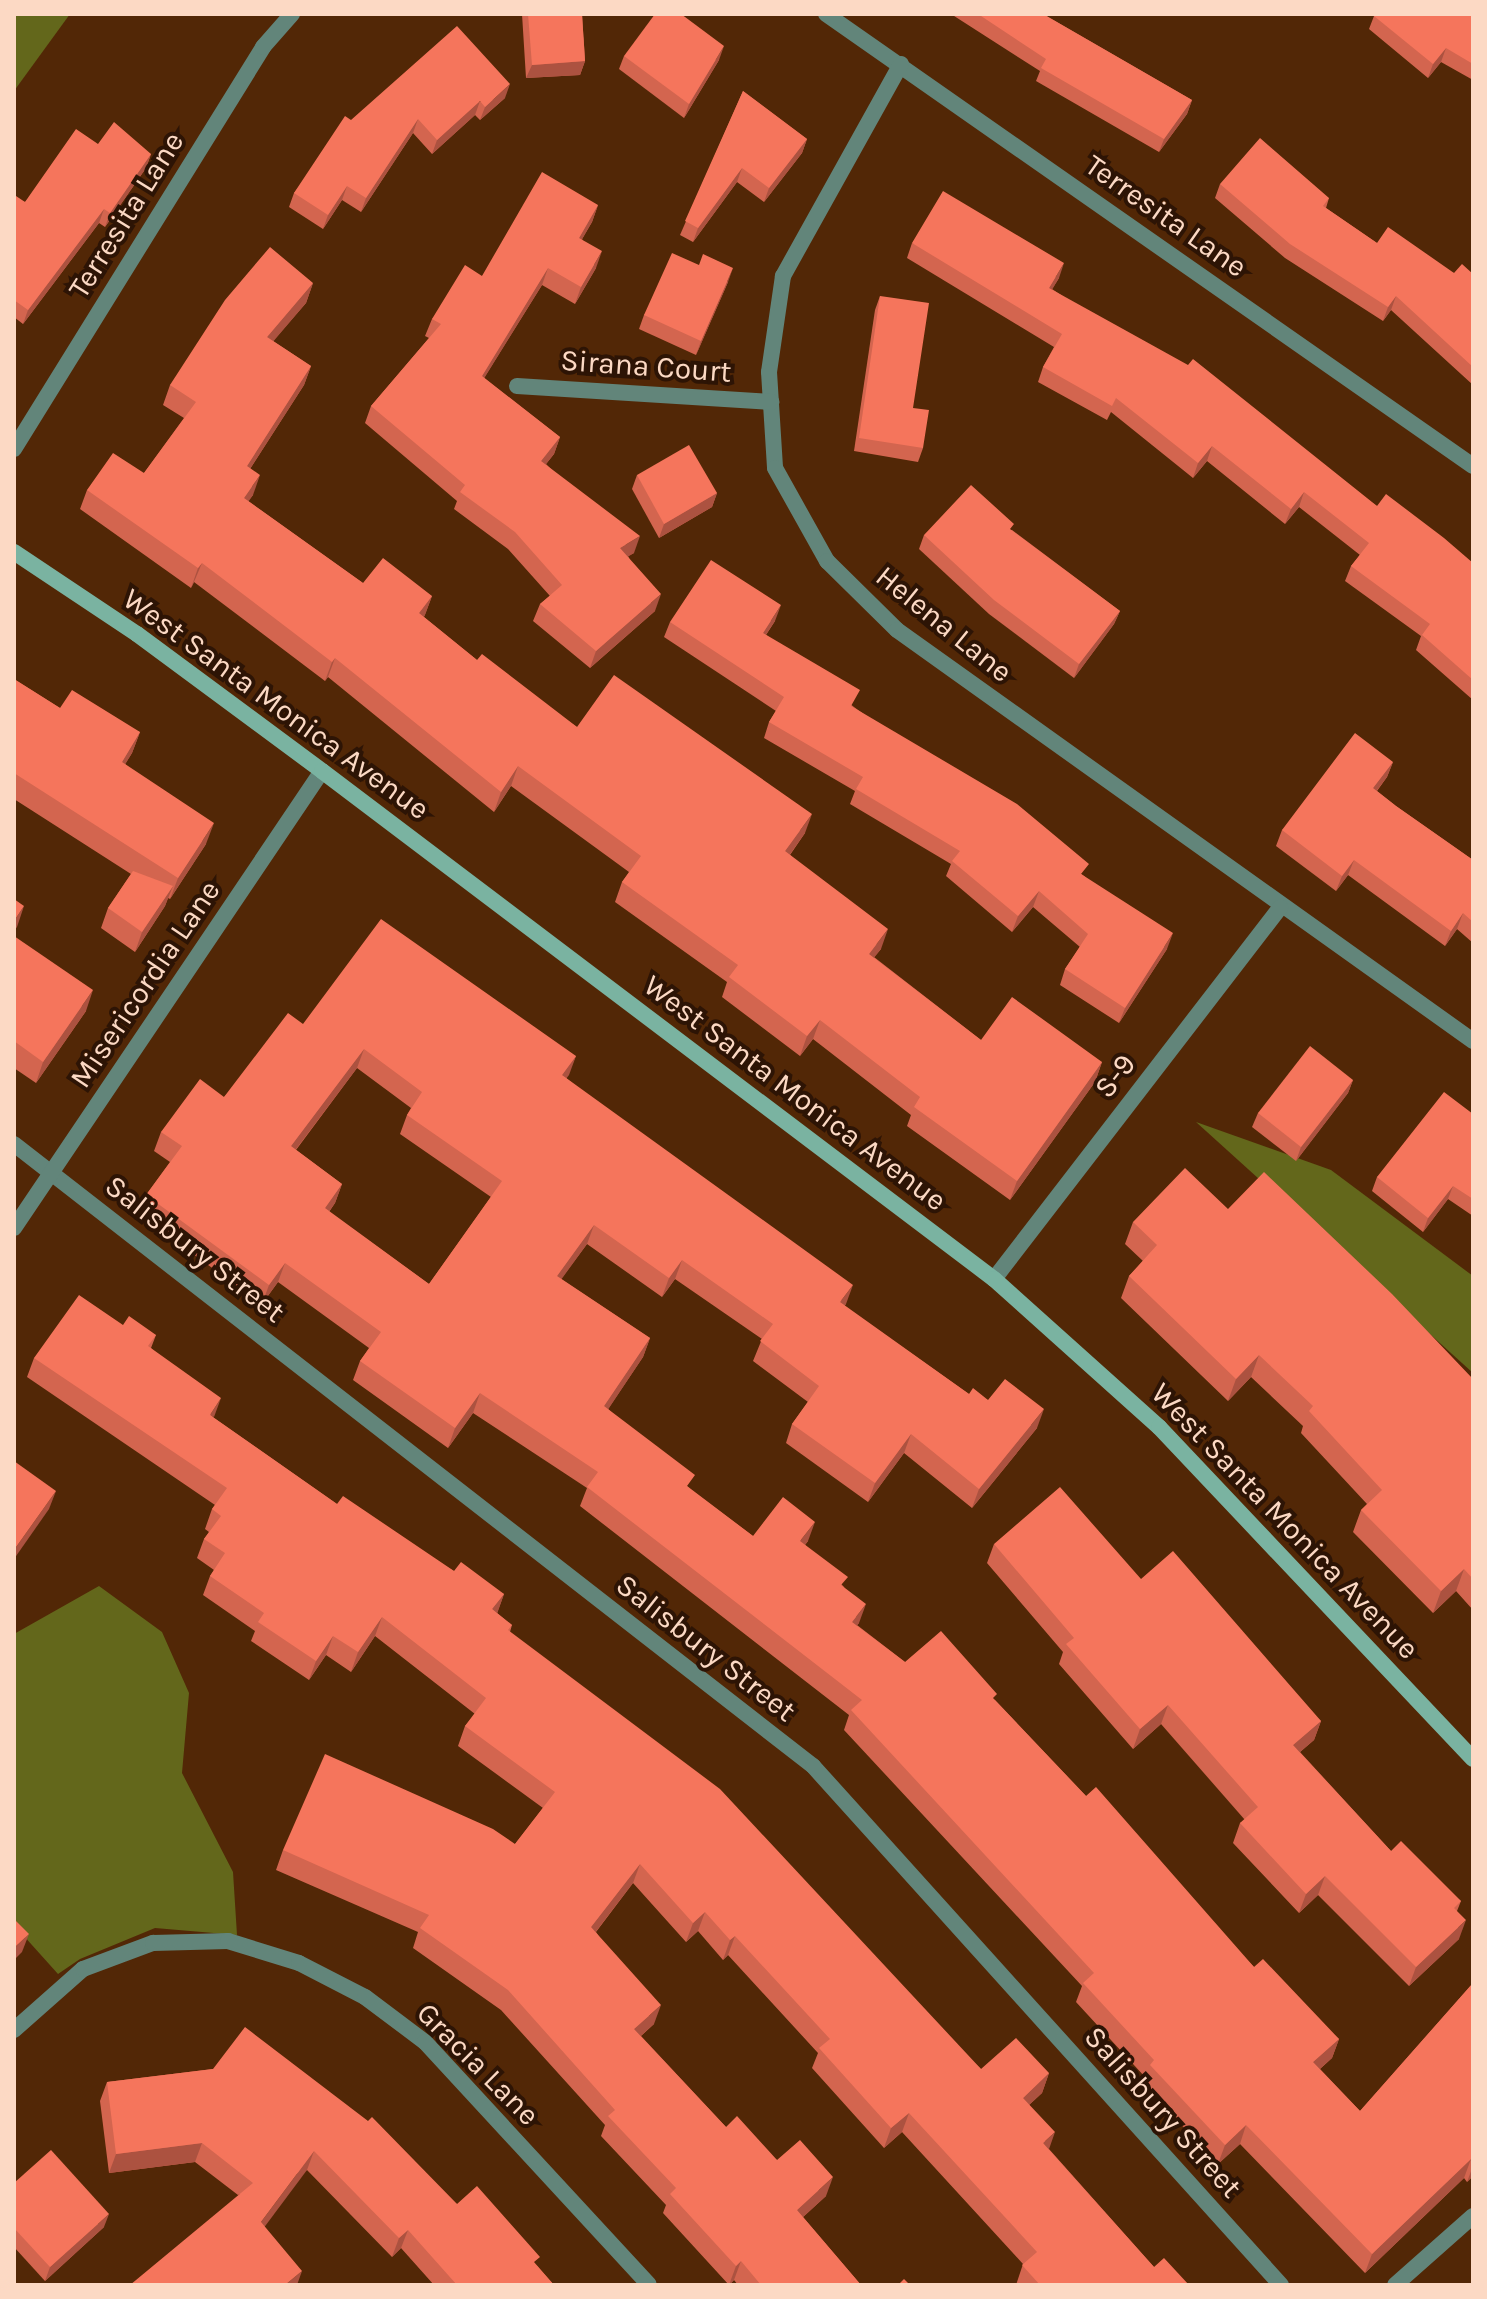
<!DOCTYPE html>
<html>
<head>
<meta charset="utf-8">
<style>
  body { margin:0 }
  #map { position:relative; width:1487px; height:2299px; overflow:hidden; background:#522706; font-family:Karla,sans-serif }
  div>[style] { position:absolute }
  .forest>* { inset:0; background:#63671b }
  .minor>* { height:16px; margin:-8px; padding:0 8px; transform-origin:8px; border-radius:8px; background:#62857a }
  .secondary>* { height:16px; margin:-8px; padding:0 8px; transform-origin:8px; border-radius:8px; background:#7ab3a1 }
  .wall>* { inset:0; background:#d3654f }
  .shaded-wall>* { inset:0; background:#ac5240 }
  .building>* { inset:0; background:#f5755c }
  span { translate:-50% -50%; white-space:nowrap; text-align:center; line-height:1.15; -webkit-text-stroke:8px #2d1405; paint-order:stroke }
  .street-label { font-size:30px; color:#fcd9c4 }
  .frame { position:absolute; inset:0; border:16px solid #fcd9c4; pointer-events:none }
</style>
</head>
<body>
<div id="map">
  <div class="forest">
    <i style="clip-path:polygon(14px 14px,70px 14px,14px 91px)"></i>
    <i style="clip-path:polygon(1196px 1122px,1331px 1170px,1473px 1276px,1473px 1373px)"></i>
    <i style="clip-path:polygon(99px 1586px,162px 1632px,189px 1693px,182px 1773px,233px 1872px,237px 1935px,155px 1928px,80px 1959px,58px 1974px,14px 1925px,14px 1634px)"></i>
  </div>
  <div class="minor">
    <i style="left:826px;top:14px;width:789px;rotate:34.94deg"></i>
    <i style="left:901px;top:64px;width:243px;rotate:119.1deg"></i>
    <i style="left:783px;top:276px;width:97px;rotate:98.3deg"></i>
    <i style="left:769px;top:372px;width:96px;rotate:86.4deg"></i>
    <i style="left:775px;top:468px;width:107px;rotate:60.8deg"></i>
    <i style="left:827px;top:561px;width:98px;rotate:44.6deg"></i>
    <i style="left:897px;top:630px;width:708px;rotate:35.51deg"></i>
    <i style="left:517px;top:386px;width:255px;rotate:3.6deg"></i>
    <i style="left:14px;top:449px;width:473px;rotate:-58.2deg"></i>
    <i style="left:263px;top:47px;width:44px;rotate:-48.7deg"></i>
    <i style="left:14px;top:1144px;width:1013px;rotate:37.9deg"></i>
    <i style="left:813px;top:1766px;width:699px;rotate:47.96deg"></i>
    <i style="left:14px;top:1228px;width:551px;rotate:-56.02deg"></i>
    <i style="left:994px;top:1279px;width:469px;rotate:-52.4deg"></i>
    <i style="left:14px;top:2030px;width:92px;rotate:-41.5deg"></i>
    <i style="left:83px;top:1969px;width:75px;rotate:-20.4deg"></i>
    <i style="left:153px;top:1943px;width:75px;rotate:-1.5deg"></i>
    <i style="left:228px;top:1941px;width:74px;rotate:17.2deg"></i>
    <i style="left:299px;top:1963px;width:74px;rotate:27.3deg"></i>
    <i style="left:365px;top:1997px;width:75px;rotate:36.9deg"></i>
    <i style="left:425px;top:2042px;width:330px;rotate:47.3deg"></i>
    <i style="left:1395px;top:2285px;width:104px;rotate:-41.5deg"></i>
  </div>
  <div class="secondary">
    <i style="left:14px;top:552px;width:148px;rotate:33.7deg"></i>
    <i style="left:137px;top:634px;width:230px;rotate:36.5deg"></i>
    <i style="left:322px;top:771px;width:842px;rotate:37.09deg"></i>
    <i style="left:994px;top:1279px;width:222px;rotate:41.9deg"></i>
    <i style="left:1159px;top:1427px;width:457px;rotate:46.6deg"></i>
  </div>
  <div class="wall">
    <i style="clip-path:polygon(522px 14px,582px 14px,585px 61px,580px 75px,526px 78px)"></i>
    <i style="clip-path:polygon(951px 14px,1043px 14px,1192px 100px,1187px 114px,1159px 152px,1036px 81px,1040px 71px)"></i>
    <i style="clip-path:polygon(1473px 14px,1473px 80px,1441px 62px,1428px 78px,1369px 29px,1374px 16px)"></i>
    <i style="clip-path:polygon(624px 56px,719px 60px,684px 118px,619px 69px)"></i>
    <i style="clip-path:polygon(743px 91px,807px 139px,802px 153px,764px 202px,737px 182px,693px 242px,680px 235px)"></i>
    <i style="clip-path:polygon(505px 98px,480px 120px,475px 115px,432px 154px,413px 133px,361px 212px,342px 200px,323px 229px,289px 207px,294px 193px,351px 120px)"></i>
    <i style="clip-path:polygon(98px 144px,151px 154px,146px 168px,105px 227px,99px 223px,23px 324px,14px 317px,14px 198px,25px 202px)"></i>
    <i style="clip-path:polygon(1220px 184px,1329px 198px,1326px 208px,1377px 243px,1454px 273px,1473px 274px,1473px 385px,1391px 310px,1383px 321px,1285px 258px,1215px 198px)"></i>
    <i style="clip-path:polygon(598px 205px,592px 222px,582px 239px,596px 268px,575px 304px,542px 285px,484px 378px,560px 437px,554px 454px,546px 464px,634px 553px,628px 556px,655px 611px,590px 668px,533px 621px,540px 604px,550px 596px,508px 549px,454px 509px,457px 501px,365px 423px,371px 406px,429px 338px,425px 336px,432px 319px,482px 276px)"></i>
    <i style="clip-path:polygon(912px 243px,1059px 278px,1052px 289px,1377px 506px,1473px 563px,1473px 700px,1416px 650px,1421px 636px,1345px 581px,1351px 566px,1360px 555px,1299px 507px,1285px 524px,1207px 461px,1193px 478px,1111px 412px,1107px 420px,1038px 382px,1043px 367px,1054px 347px,907px 258px)"></i>
    <i style="clip-path:polygon(699px 265px,728px 282px,696px 355px,639px 329px,644px 315px)"></i>
    <i style="clip-path:polygon(313px 283px,306px 303px,273px 341px,311px 366px,304px 385px,250px 469px,253px 495px,248px 501px,363px 583px,432px 596px,424px 617px,477px 660px,577px 727px,805px 833px,790px 855px,881px 949px,874px 957px,981px 1040px,1102px 1062px,1095px 1082px,1010px 1200px,907px 1126px,911px 1115px,813px 1039px,800px 1056px,722px 997px,727px 982px,615px 902px,622px 882px,629px 872px,511px 786px,494px 812px,328px 677px,325px 681px,194px 582px,191px 588px,80px 509px,87px 490px,144px 473px,184px 418px,163px 405px,170px 385px)"></i>
    <i style="clip-path:polygon(880px 296px,913px 408px,923px 448px,918px 462px,854px 451px,875px 310px)"></i>
    <i style="clip-path:polygon(637px 475px,717px 493px,712px 507px,659px 538px,632px 489px)"></i>
    <i style="clip-path:polygon(1012px 530px,1120px 611px,1114px 624px,1074px 678px,989px 614px,919px 549px,924px 535px)"></i>
    <i style="clip-path:polygon(775px 621px,766px 635px,854px 707px,1084px 876px,1167px 949px,1119px 1023px,1060px 985px,1065px 969px,1080px 947px,1033px 907px,1012px 932px,946px 876px,951px 864px,850px 804px,855px 791px,764px 738px,769px 722px,776px 711px,664px 637px,670px 622px)"></i>
    <i style="clip-path:polygon(14px 679px,60px 708px,140px 732px,132px 753px,125px 764px,206px 844px,170px 899px,168px 898px,165px 906px,135px 952px,101px 928px,108px 908px,131px 874px,14px 799px)"></i>
    <i style="clip-path:polygon(1393px 762px,1387px 777px,1377px 791px,1396px 806px,1473px 860px,1473px 943px,1457px 929px,1445px 946px,1348px 875px,1336px 891px,1276px 846px,1282px 830px)"></i>
    <i style="clip-path:polygon(14px 936px,86px 1011px,36px 1083px,14px 1068px)"></i>
    <i style="clip-path:polygon(evenodd,303px 1024px,576px 1056px,566px 1078px,846px 1304px,844px 1306px,969px 1394px,988px 1400px,1037px 1428px,972px 1508px,904px 1453px,868px 1502px,786px 1443px,792px 1424px,808px 1402px,753px 1361px,762px 1339px,675px 1279px,662px 1297px,587px 1244px,561px 1279px,650px 1338px,643px 1357px,608px 1409px,690px 1489px,753px 1536px,808px 1541px,805px 1545px,844px 1587px,859px 1623px,857px 1625px,905px 1662px,995px 1700px,1086px 1796px,1254px 1967px,1339px 2039px,1332px 2058px,1320px 2069px,1360px 2111px,1473px 1983px,1473px 2176px,1467px 2182px,1464px 2178px,1365px 2273px,1240px 2144px,1218px 2164px,1143px 2084px,1145px 2077px,1076px 2002px,1082px 1986px,844px 1730px,849px 1715px,580px 1506px,587px 1488px,473px 1413px,448px 1448px,353px 1380px,360px 1361px,369px 1348px,278px 1282px,262px 1304px,139px 1215px,146px 1195px,170px 1162px,154px 1151px,161px 1132px,224px 1097px,303px 1024px,357px 1068px,411px 1108px,407px 1115px,400px 1134px,491px 1197px,429px 1284px,329px 1212px,335px 1203px,342px 1184px,296px 1150px,357px 1068px)"></i>
    <i style="clip-path:polygon(1353px 1080px,1348px 1093px,1296px 1161px,1252px 1127px,1258px 1113px)"></i>
    <i style="clip-path:polygon(1473px 1114px,1473px 1216px,1448px 1199px,1423px 1232px,1372px 1191px,1377px 1177px)"></i>
    <i style="clip-path:polygon(1228px 1209px,1473px 1379px,1473px 1610px,1456px 1591px,1433px 1613px,1353px 1532px,1361px 1510px,1367px 1504px,1301px 1433px,1303px 1426px,1251px 1377px,1228px 1401px,1121px 1298px,1129px 1276px,1143px 1261px,1125px 1244px,1133px 1222px)"></i>
    <i style="clip-path:polygon(123px 1325px,156px 1335px,151px 1348px,214px 1418px,337px 1504px,454px 1571px,504px 1594px,497px 1613px,512px 1625px,510px 1632px,981px 2069px,1049px 2073px,1042px 2093px,1029px 2105px,1049px 2149px,1154px 2267px,1189px 2285px,1016px 2285px,1023px 2264px,902px 2132px,884px 2148px,812px 2068px,818px 2053px,728px 1955px,723px 1960px,698px 1931px,686px 1942px,633px 1883px,596px 1932px,654px 2024px,641px 2036px,726px 2127px,777px 2160px,826px 2196px,803px 2217px,861px 2285px,738px 2285px,734px 2280px,729px 2285px,663px 2213px,666px 2205px,601px 2136px,605px 2125px,501px 2010px,413px 1948px,418px 1932px,276px 1870px,283px 1850px,515px 1844px,543px 1808px,458px 1746px,465px 1726px,475px 1714px,375px 1636px,351px 1672px,326px 1655px,309px 1680px,251px 1641px,255px 1631px,203px 1595px,210px 1576px,214px 1570px,197px 1558px,204px 1539px,209px 1532px,205px 1529px,212px 1509px,215px 1505px,27px 1377px,34px 1358px)"></i>
    <i style="clip-path:polygon(994px 1544px,1141px 1579px,1321px 1721px,1314px 1740px,1300px 1752px,1391px 1851px,1461px 1901px,1457px 1911px,1459px 1939px,1409px 1986px,1318px 1895px,1299px 1913px,1233px 1843px,1240px 1823px,1245px 1820px,1161px 1724px,1133px 1749px,1059px 1664px,1063px 1652px,987px 1563px)"></i>
    <i style="clip-path:polygon(213px 2069px,457px 2204px,537px 2266px,554px 2285px,434px 2285px,401px 2248px,392px 2257px,307px 2170px,238px 2195px,195px 2162px,109px 2173px,100px 2101px,107px 2082px)"></i>
    <i style="clip-path:polygon(14px 2183px,104px 2227px,45px 2281px,14px 2247px)"></i>
  </div>
  <div class="shaded-wall">
    <i style="clip-path:polygon(724px 46px,719px 60px,684px 118px,689px 104px)"></i>
    <i style="clip-path:polygon(1446px 48px,1441px 62px,1428px 78px,1433px 64px)"></i>
    <i style="clip-path:polygon(585px 61px,580px 75px,526px 78px,532px 65px)"></i>
    <i style="clip-path:polygon(510px 84px,505px 98px,480px 120px,485px 107px)"></i>
    <i style="clip-path:polygon(1192px 100px,1187px 114px,1159px 152px,1164px 139px)"></i>
    <i style="clip-path:polygon(480px 101px,475px 115px,432px 154px,437px 140px)"></i>
    <i style="clip-path:polygon(418px 119px,413px 133px,361px 212px,366px 198px)"></i>
    <i style="clip-path:polygon(807px 139px,802px 153px,764px 202px,769px 188px)"></i>
    <i style="clip-path:polygon(151px 154px,146px 168px,105px 227px,110px 213px)"></i>
    <i style="clip-path:polygon(742px 168px,737px 182px,693px 242px,698px 228px)"></i>
    <i style="clip-path:polygon(347px 186px,342px 200px,323px 229px,328px 215px)"></i>
    <i style="clip-path:polygon(598px 205px,592px 222px,573px 255px,579px 238px)"></i>
    <i style="clip-path:polygon(104px 209px,99px 223px,23px 324px,28px 310px)"></i>
    <i style="clip-path:polygon(602px 251px,596px 268px,575px 304px,581px 287px)"></i>
    <i style="clip-path:polygon(1064px 263px,1059px 278px,1044px 303px,1049px 288px)"></i>
    <i style="clip-path:polygon(548px 268px,542px 285px,475px 393px,482px 376px)"></i>
    <i style="clip-path:polygon(733px 268px,728px 282px,696px 355px,701px 341px)"></i>
    <i style="clip-path:polygon(313px 283px,306px 303px,260px 357px,267px 337px)"></i>
    <i style="clip-path:polygon(1396px 296px,1391px 310px,1383px 321px,1388px 307px)"></i>
    <i style="clip-path:polygon(311px 366px,304px 385px,239px 486px,247px 466px)"></i>
    <i style="clip-path:polygon(560px 437px,554px 454px,535px 478px,541px 461px)"></i>
    <i style="clip-path:polygon(1212px 446px,1207px 461px,1193px 478px,1198px 463px)"></i>
    <i style="clip-path:polygon(260px 475px,253px 495px,237px 518px,244px 498px)"></i>
    <i style="clip-path:polygon(1304px 492px,1299px 507px,1285px 524px,1291px 509px)"></i>
    <i style="clip-path:polygon(717px 493px,712px 507px,659px 538px,664px 524px)"></i>
    <i style="clip-path:polygon(640px 536px,634px 553px,614px 565px,620px 548px)"></i>
    <i style="clip-path:polygon(202px 563px,194px 582px,191px 588px,198px 568px)"></i>
    <i style="clip-path:polygon(661px 594px,655px 611px,590px 668px,596px 651px)"></i>
    <i style="clip-path:polygon(432px 596px,425px 615px,411px 633px,419px 613px)"></i>
    <i style="clip-path:polygon(781px 605px,775px 621px,757px 648px,763px 633px)"></i>
    <i style="clip-path:polygon(1120px 611px,1114px 624px,1074px 678px,1079px 664px)"></i>
    <i style="clip-path:polygon(335px 658px,328px 677px,325px 681px,332px 662px)"></i>
    <i style="clip-path:polygon(140px 732px,132px 753px,114px 783px,122px 762px)"></i>
    <i style="clip-path:polygon(1393px 762px,1387px 777px,1367px 803px,1373px 788px)"></i>
    <i style="clip-path:polygon(518px 766px,511px 786px,494px 812px,501px 792px)"></i>
    <i style="clip-path:polygon(812px 814px,805px 833px,778px 871px,785px 851px)"></i>
    <i style="clip-path:polygon(214px 823px,206px 844px,170px 899px,178px 878px)"></i>
    <i style="clip-path:polygon(1354px 860px,1348px 875px,1336px 891px,1342px 876px)"></i>
    <i style="clip-path:polygon(173px 886px,165px 906px,135px 952px,142px 932px)"></i>
    <i style="clip-path:polygon(1039px 891px,1033px 907px,1012px 932px,1018px 916px)"></i>
    <i style="clip-path:polygon(24px 906px,17px 927px,14px 931px,14px 921px)"></i>
    <i style="clip-path:polygon(1463px 913px,1457px 929px,1445px 946px,1451px 931px)"></i>
    <i style="clip-path:polygon(888px 929px,881px 949px,862px 973px,869px 954px)"></i>
    <i style="clip-path:polygon(1173px 933px,1167px 949px,1119px 1023px,1125px 1008px)"></i>
    <i style="clip-path:polygon(93px 990px,86px 1011px,36px 1083px,43px 1062px)"></i>
    <i style="clip-path:polygon(820px 1020px,813px 1039px,800px 1056px,807px 1036px)"></i>
    <i style="clip-path:polygon(364px 1049px,357px 1068px,284px 1165px,291px 1146px)"></i>
    <i style="clip-path:polygon(576px 1056px,569px 1075px,555px 1094px,562px 1075px)"></i>
    <i style="clip-path:polygon(1102px 1062px,1095px 1082px,1010px 1200px,1017px 1181px)"></i>
    <i style="clip-path:polygon(1353px 1080px,1348px 1093px,1296px 1161px,1301px 1147px)"></i>
    <i style="clip-path:polygon(342px 1184px,335px 1203px,318px 1227px,325px 1208px)"></i>
    <i style="clip-path:polygon(1453px 1186px,1448px 1199px,1423px 1232px,1428px 1218px)"></i>
    <i style="clip-path:polygon(594px 1225px,587px 1244px,550px 1295px,557px 1276px)"></i>
    <i style="clip-path:polygon(682px 1260px,675px 1279px,662px 1297px,669px 1278px)"></i>
    <i style="clip-path:polygon(285px 1263px,278px 1282px,262px 1304px,269px 1285px)"></i>
    <i style="clip-path:polygon(853px 1285px,846px 1304px,833px 1322px,840px 1302px)"></i>
    <i style="clip-path:polygon(650px 1338px,643px 1357px,597px 1426px,604px 1406px)"></i>
    <i style="clip-path:polygon(1259px 1355px,1251px 1377px,1228px 1401px,1236px 1379px)"></i>
    <i style="clip-path:polygon(480px 1393px,473px 1413px,448px 1448px,455px 1428px)"></i>
    <i style="clip-path:polygon(221px 1398px,214px 1417px,210px 1415px)"></i>
    <i style="clip-path:polygon(1044px 1409px,1037px 1428px,972px 1508px,979px 1489px)"></i>
    <i style="clip-path:polygon(911px 1434px,904px 1453px,868px 1502px,875px 1483px)"></i>
    <i style="clip-path:polygon(56px 1491px,49px 1509px,14px 1559px,14px 1550px)"></i>
    <i style="clip-path:polygon(815px 1522px,808px 1541px,793px 1560px,800px 1541px)"></i>
    <i style="clip-path:polygon(1464px 1569px,1456px 1591px,1433px 1613px,1441px 1591px)"></i>
    <i style="clip-path:polygon(504px 1594px,497px 1614px,492px 1609px)"></i>
    <i style="clip-path:polygon(866px 1604px,859px 1623px,845px 1641px,852px 1622px)"></i>
    <i style="clip-path:polygon(382px 1617px,375px 1636px,351px 1672px,358px 1652px)"></i>
    <i style="clip-path:polygon(333px 1636px,326px 1655px,309px 1680px,316px 1661px)"></i>
    <i style="clip-path:polygon(1168px 1705px,1161px 1724px,1133px 1749px,1140px 1729px)"></i>
    <i style="clip-path:polygon(1321px 1721px,1314px 1740px,1286px 1764px,1293px 1745px)"></i>
    <i style="clip-path:polygon(640px 1864px,633px 1883px,584px 1947px,591px 1927px)"></i>
    <i style="clip-path:polygon(1325px 1876px,1318px 1895px,1299px 1913px,1306px 1894px)"></i>
    <i style="clip-path:polygon(705px 1912px,698px 1931px,686px 1942px,693px 1923px)"></i>
    <i style="clip-path:polygon(1466px 1920px,1459px 1939px,1409px 1986px,1416px 1967px)"></i>
    <i style="clip-path:polygon(29px 1934px,22px 1952px,14px 1960px,14px 1948px)"></i>
    <i style="clip-path:polygon(735px 1936px,728px 1955px,723px 1960px,730px 1940px)"></i>
    <i style="clip-path:polygon(661px 2005px,654px 2024px,627px 2048px,634px 2029px)"></i>
    <i style="clip-path:polygon(1339px 2039px,1332px 2058px,1306px 2081px,1313px 2062px)"></i>
    <i style="clip-path:polygon(1049px 2073px,1042px 2093px,1016px 2117px,1023px 2098px)"></i>
    <i style="clip-path:polygon(909px 2113px,902px 2132px,884px 2148px,891px 2128px)"></i>
    <i style="clip-path:polygon(1246px 2125px,1240px 2144px,1218px 2164px,1225px 2145px)"></i>
    <i style="clip-path:polygon(1055px 2132px,1048px 2152px,1043px 2143px)"></i>
    <i style="clip-path:polygon(202px 2143px,195px 2162px,109px 2173px,116px 2154px)"></i>
    <i style="clip-path:polygon(314px 2151px,307px 2170px,254px 2241px,261px 2222px)"></i>
    <i style="clip-path:polygon(1471px 2159px,1464px 2178px,1365px 2273px,1372px 2254px)"></i>
    <i style="clip-path:polygon(1473px 2166px,1473px 2176px,1467px 2182px)"></i>
    <i style="clip-path:polygon(833px 2177px,826px 2196px,790px 2229px,797px 2210px)"></i>
    <i style="clip-path:polygon(109px 2214px,104px 2227px,45px 2281px,50px 2267px)"></i>
    <i style="clip-path:polygon(408px 2230px,401px 2248px,392px 2257px,399px 2238px)"></i>
    <i style="clip-path:polygon(741px 2261px,734px 2280px,729px 2285px,736px 2266px)"></i>
    <i style="clip-path:polygon(302px 2271px,297px 2285px,285px 2285px)"></i>
  </div>
  <div class="building">
    <i style="clip-path:polygon(528px 14px,582px 14px,585px 61px,532px 65px)"></i>
    <i style="clip-path:polygon(655px 14px,681px 14px,724px 46px,689px 104px,624px 56px)"></i>
    <i style="clip-path:polygon(978px 14px,1043px 14px,1192px 100px,1164px 139px,1041px 68px,1046px 59px)"></i>
    <i style="clip-path:polygon(1376px 14px,1473px 14px,1473px 64px,1446px 48px,1433px 64px,1374px 16px)"></i>
    <i style="clip-path:polygon(457px 26px,510px 84px,485px 107px,480px 101px,437px 140px,418px 119px,366px 198px,347px 186px,328px 215px,294px 193px,345px 116px,351px 120px)"></i>
    <i style="clip-path:polygon(743px 91px,807px 139px,769px 188px,742px 168px,698px 228px,685px 221px)"></i>
    <i style="clip-path:polygon(114px 122px,151px 154px,110px 213px,104px 209px,28px 310px,14px 300px,14px 198px,16px 196px,25px 202px,76px 129px,98px 144px)"></i>
    <i style="clip-path:polygon(1260px 138px,1329px 198px,1323px 206px,1377px 243px,1388px 227px,1454px 273px,1462px 264px,1473px 274px,1473px 367px,1396px 296px,1388px 307px,1290px 244px,1220px 184px)"></i>
    <i style="clip-path:polygon(542px 172px,598px 205px,579px 238px,602px 251px,581px 287px,548px 268px,482px 376px,560px 437px,541px 461px,640px 536px,620px 548px,661px 594px,596px 651px,540px 604px,562px 585px,515px 532px,460px 492px,465px 485px,371px 406px,441px 324px,432px 319px,465px 265px,482px 276px)"></i>
    <i style="clip-path:polygon(943px 191px,1064px 263px,1049px 288px,1188px 365px,1193px 359px,1377px 506px,1386px 494px,1444px 538px,1473px 563px,1473px 680px,1422px 635px,1430px 624px,1351px 566px,1369px 543px,1304px 492px,1291px 509px,1212px 446px,1198px 463px,1116px 398px,1112px 406px,1043px 367px,1062px 334px,912px 243px)"></i>
    <i style="clip-path:polygon(270px 247px,313px 283px,267px 337px,311px 366px,247px 466px,260px 475px,244px 498px,363px 583px,383px 558px,432px 596px,419px 613px,477px 660px,482px 654px,577px 727px,614px 675px,812px 814px,785px 851px,888px 929px,869px 954px,981px 1040px,1012px 997px,1102px 1062px,1017px 1181px,914px 1107px,920px 1097px,820px 1020px,807px 1036px,729px 977px,738px 965px,622px 882px,641px 856px,518px 766px,501px 792px,335px 658px,332px 662px,202px 563px,198px 568px,87px 490px,113px 453px,144px 473px,196px 402px,170px 385px,225px 300px)"></i>
    <i style="clip-path:polygon(672px 253px,699px 265px,703px 254px,733px 268px,701px 341px,644px 315px)"></i>
    <i style="clip-path:polygon(880px 296px,929px 303px,913px 408px,929px 410px,923px 448px,859px 438px)"></i>
    <i style="clip-path:polygon(689px 445px,717px 493px,664px 524px,637px 475px)"></i>
    <i style="clip-path:polygon(971px 485px,1014px 524px,1010px 529px,1120px 611px,1079px 664px,994px 600px,924px 535px)"></i>
    <i style="clip-path:polygon(711px 560px,781px 605px,763px 633px,860px 690px,851px 706px,1017px 804px,1089px 864px,1081px 874px,1173px 933px,1125px 1008px,1065px 969px,1088px 934px,1039px 891px,1018px 916px,952px 861px,960px 851px,856px 789px,863px 777px,769px 722px,784px 697px,670px 622px)"></i>
    <i style="clip-path:polygon(14px 679px,60px 708px,72px 690px,140px 732px,122px 762px,214px 823px,178px 878px,14px 773px)"></i>
    <i style="clip-path:polygon(1355px 733px,1393px 762px,1373px 788px,1396px 806px,1473px 860px,1473px 922px,1463px 913px,1451px 931px,1354px 860px,1342px 876px,1282px 830px)"></i>
    <i style="clip-path:polygon(133px 871px,173px 886px,142px 932px,108px 908px)"></i>
    <i style="clip-path:polygon(14px 899px,24px 906px,14px 921px)"></i>
    <i style="clip-path:polygon(evenodd,381px 919px,576px 1056px,562px 1075px,853px 1285px,840px 1302px,969px 1394px,973px 1388px,988px 1400px,1005px 1379px,1044px 1409px,979px 1489px,911px 1434px,875px 1483px,792px 1424px,819px 1386px,760px 1341px,773px 1324px,682px 1260px,669px 1278px,594px 1225px,557px 1276px,650px 1338px,604px 1406px,695px 1475px,687px 1486px,753px 1536px,783px 1497px,815px 1522px,800px 1541px,848px 1577px,841px 1585px,866px 1604px,852px 1622px,905px 1662px,941px 1631px,997px 1694px,993px 1698px,1086px 1796px,1096px 1787px,1254px 1967px,1263px 1959px,1339px 2039px,1313px 2062px,1360px 2111px,1473px 1983px,1473px 2162px,1471px 2159px,1372px 2254px,1246px 2125px,1225px 2145px,1150px 2065px,1154px 2060px,1083px 1983px,1094px 1973px,851px 1710px,862px 1700px,587px 1487px,598px 1472px,480px 1393px,455px 1428px,360px 1361px,381px 1332px,285px 1263px,269px 1285px,146px 1195px,182px 1146px,161px 1132px,200px 1079px,224px 1097px,288px 1013px,303px 1024px,381px 919px,364px 1049px,422px 1092px,407px 1115px,502px 1181px,429px 1284px,325px 1208px,342px 1184px,291px 1146px,364px 1049px)"></i>
    <i style="clip-path:polygon(14px 936px,93px 990px,43px 1062px,14px 1041px)"></i>
    <i style="clip-path:polygon(1310px 1046px,1353px 1080px,1301px 1147px,1258px 1113px)"></i>
    <i style="clip-path:polygon(1444px 1092px,1473px 1114px,1473px 1199px,1453px 1186px,1428px 1218px,1377px 1177px)"></i>
    <i style="clip-path:polygon(1185px 1168px,1228px 1209px,1264px 1172px,1392px 1294px,1473px 1379px,1473px 1579px,1464px 1569px,1441px 1591px,1361px 1510px,1382px 1490px,1309px 1411px,1313px 1406px,1259px 1355px,1236px 1379px,1129px 1276px,1157px 1245px,1133px 1222px)"></i>
    <i style="clip-path:polygon(79px 1295px,123px 1325px,129px 1316px,156px 1335px,148px 1346px,221px 1398px,210px 1415px,337px 1504px,343px 1496px,454px 1571px,461px 1562px,504px 1594px,492px 1609px,512px 1625px,508px 1630px,720px 1789px,981px 2069px,1016px 2038px,1049px 2073px,1023px 2098px,1055px 2132px,1043px 2143px,1154px 2267px,1164px 2258px,1189px 2285px,1040px 2285px,1022px 2265px,1037px 2252px,909px 2113px,891px 2128px,819px 2048px,830px 2039px,735px 1936px,730px 1940px,705px 1912px,693px 1923px,640px 1864px,591px 1927px,661px 2005px,634px 2029px,726px 2127px,737px 2116px,777px 2160px,800px 2140px,833px 2177px,797px 2210px,861px 2285px,761px 2285px,741px 2261px,736px 2266px,670px 2194px,676px 2188px,608px 2116px,615px 2110px,508px 1990px,420px 1928px,429px 1915px,283px 1850px,325px 1754px,493px 1829px,515px 1844px,555px 1792px,465px 1726px,486px 1698px,382px 1617px,358px 1652px,333px 1636px,316px 1661px,258px 1622px,264px 1613px,210px 1576px,225px 1553px,204px 1539px,221px 1516px,212px 1509px,227px 1488px,34px 1358px)"></i>
    <i style="clip-path:polygon(14px 1461px,56px 1491px,14px 1550px)"></i>
    <i style="clip-path:polygon(1060px 1487px,1141px 1579px,1173px 1551px,1321px 1721px,1293px 1745px,1391px 1851px,1401px 1841px,1461px 1901px,1454px 1908px,1466px 1920px,1416px 1967px,1325px 1876px,1306px 1894px,1240px 1823px,1258px 1807px,1168px 1705px,1140px 1729px,1066px 1644px,1074px 1638px,994px 1544px)"></i>
    <i style="clip-path:polygon(14px 1919px,29px 1934px,14px 1948px)"></i>
    <i style="clip-path:polygon(245px 2027px,368px 2121px,372px 2117px,457px 2204px,477px 2186px,540px 2257px,534px 2262px,554px 2285px,457px 2285px,408px 2230px,399px 2238px,314px 2151px,261px 2222px,302px 2271px,285px 2285px,130px 2285px,253px 2183px,202px 2143px,116px 2154px,107px 2082px,213px 2069px)"></i>
    <i style="clip-path:polygon(51px 2150px,109px 2214px,50px 2267px,14px 2228px,14px 2183px)"></i>
    <i style="clip-path:polygon(904px 2279px,910px 2285px,898px 2285px)"></i>
  </div>
  <div class="street-label">
    <span style="left:126px;top:215px;rotate:-58deg">Terresita Lane</span>
    <span style="left:1166px;top:216px;rotate:35deg">Terresita Lane</span>
    <span style="left:646px;top:366px;rotate:4deg">Sirana Court</span>
    <span style="left:944px;top:624px;rotate:39deg">Helena Lane</span>
    <span style="left:276px;top:704px;rotate:36deg">West Santa Monica Avenue</span>
    <span style="left:145px;top:984px;rotate:-56deg">Misericordia Lane</span>
    <span style="left:1115px;top:1076px;rotate:-52deg">S-9</span>
    <span style="left:795px;top:1093px;rotate:37deg">West Santa Monica Avenue</span>
    <span style="left:195px;top:1249px;rotate:38deg">Salisbury Street</span>
    <span style="left:1285px;top:1521px;rotate:46deg">West Santa Monica Avenue</span>
    <span style="left:706px;top:1648px;rotate:38deg">Salisbury Street</span>
    <span style="left:478px;top:2064px;rotate:45deg">Gracia Lane</span>
    <span style="left:1163px;top:2112px;rotate:48deg">Salisbury Street</span>
  </div>
  <div class="frame"></div>
</div>
</body>
</html>
